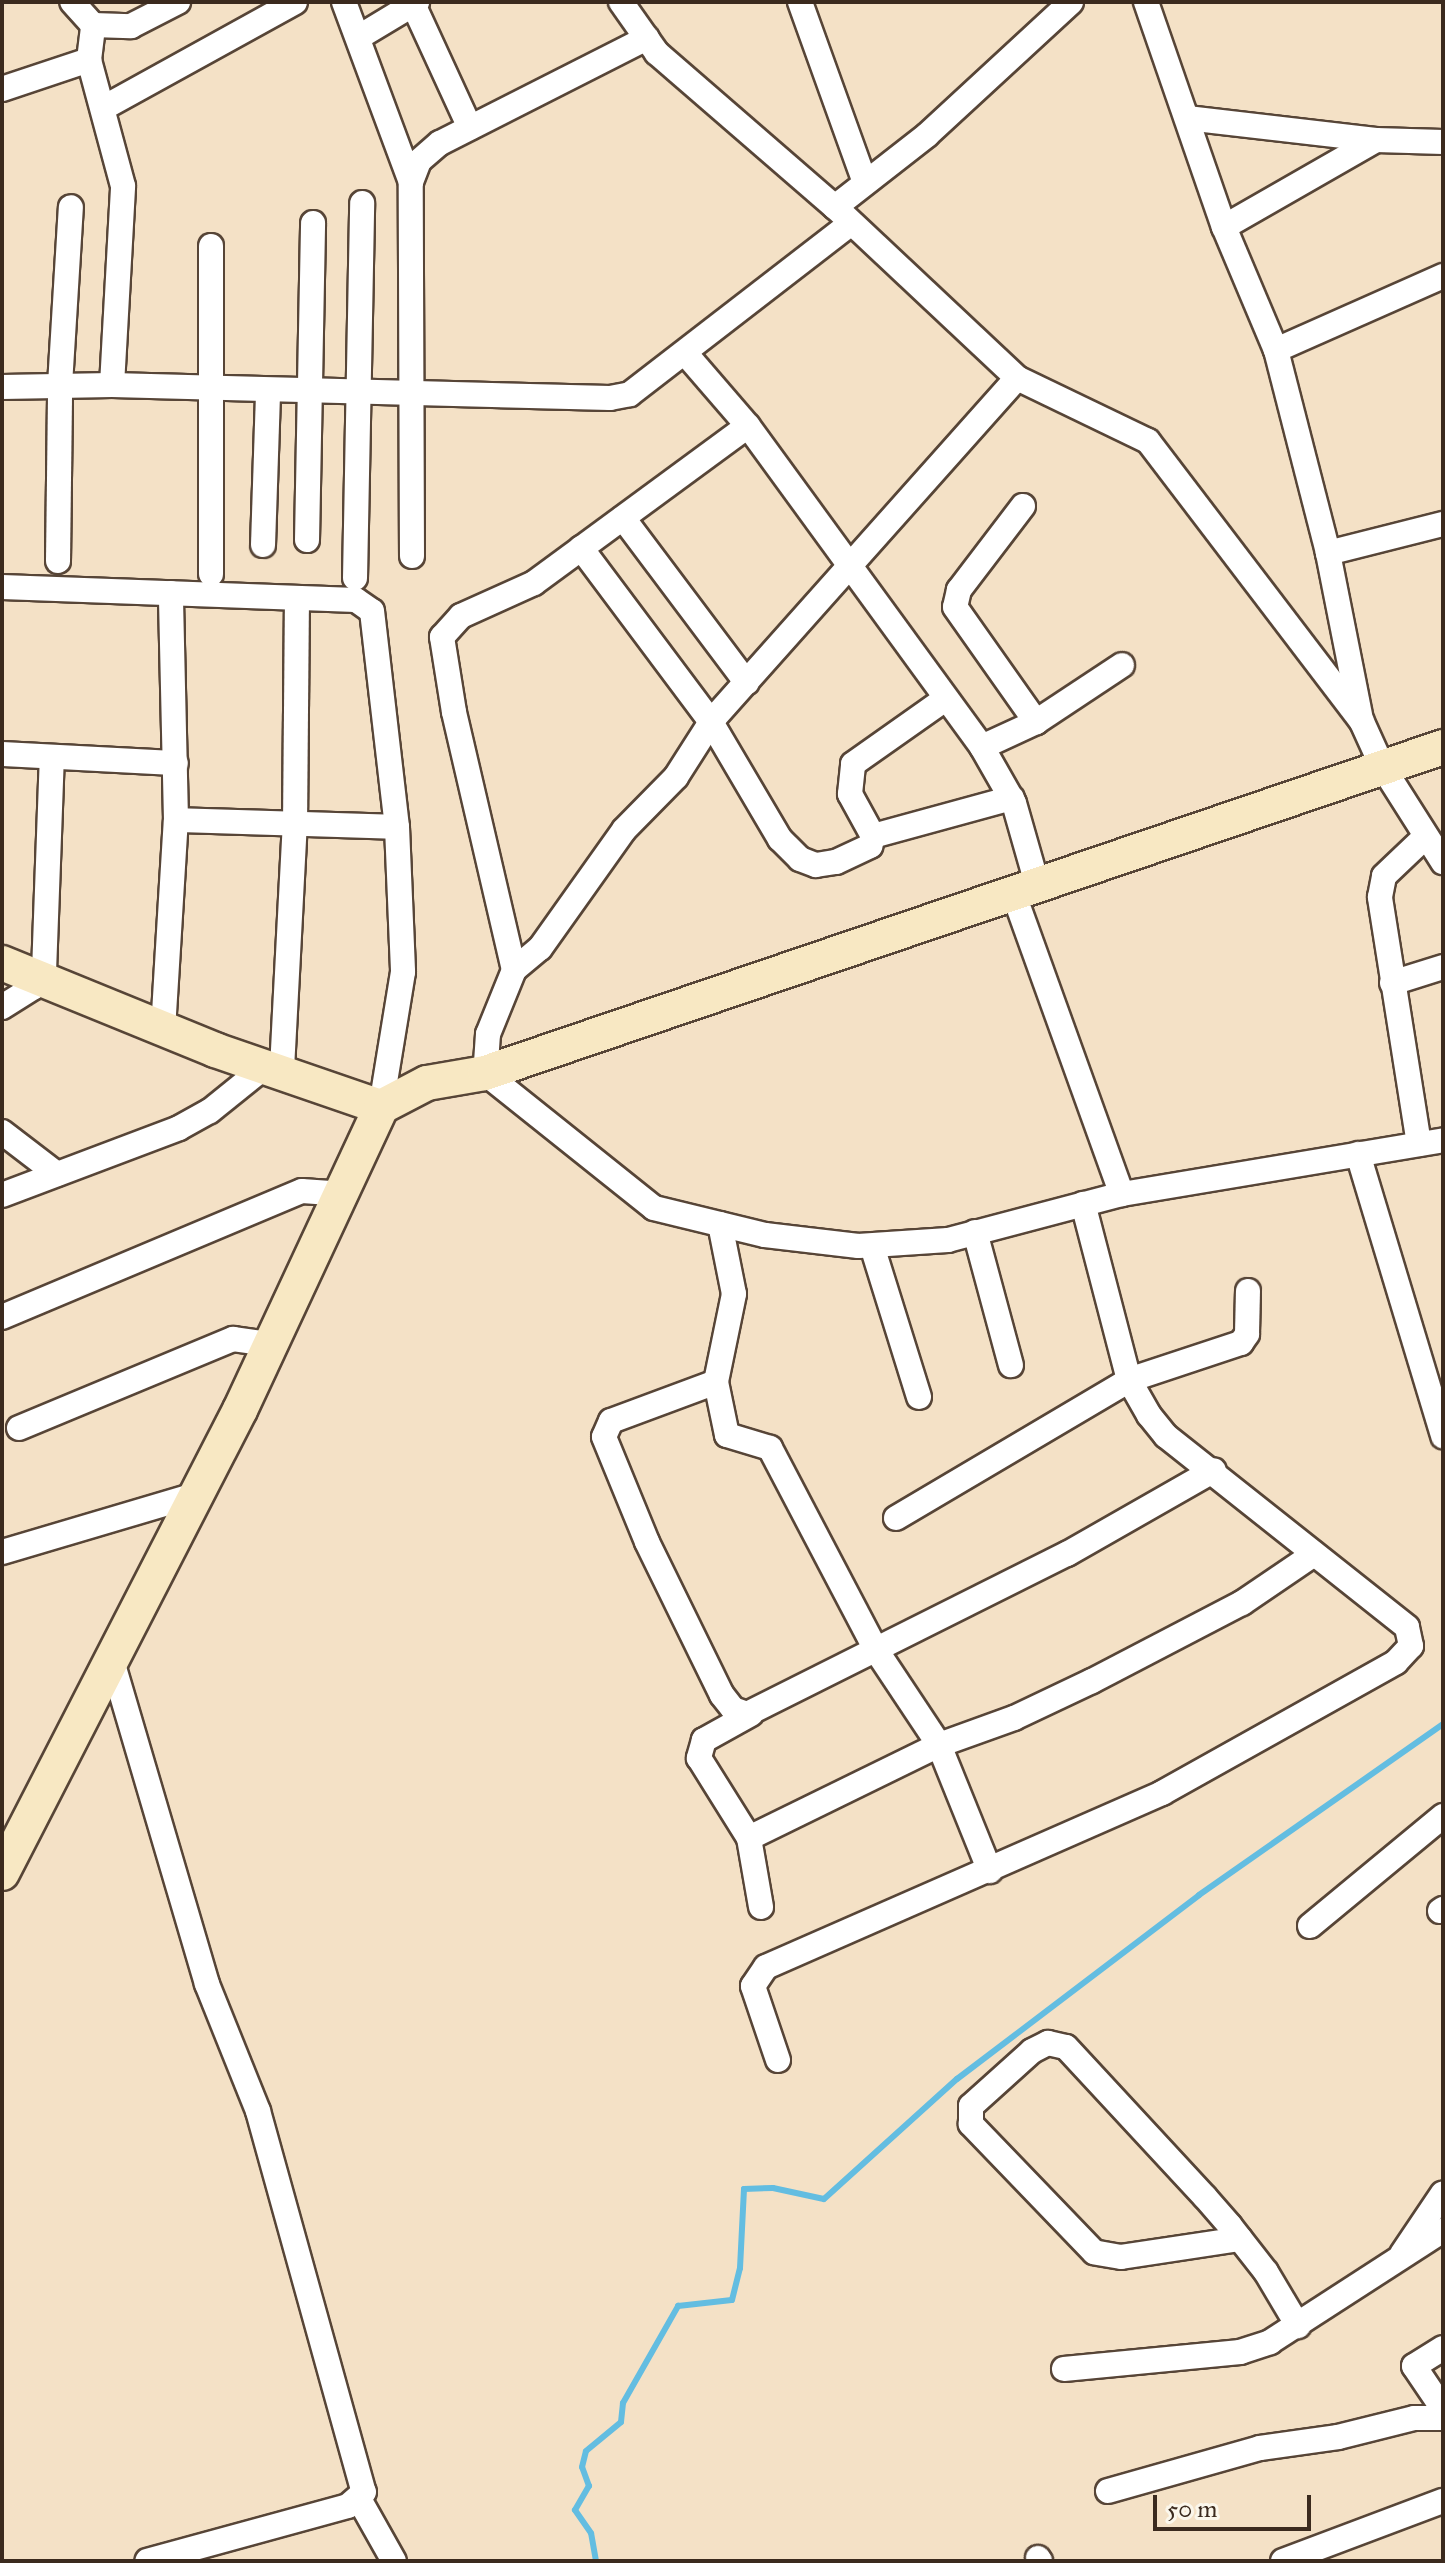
<!DOCTYPE html>
<html>
<head>
<meta charset="utf-8">
<style>
  body { margin:0 }
  #map { position:relative; width:1445px; height:2563px; overflow:hidden; background:#f4e1c6; font-family:"IM FELL Great Primer",serif }
  div>[style] { position:absolute }
  .stream>* { height:6px; margin:-3px; padding:0 3px; transform-origin:3px; border-radius:3px; background:#63bde1 }
  .roads { filter:drop-shadow(2px 0 #574537) drop-shadow(-2px 0 #574537) drop-shadow(0 2px #574537) drop-shadow(0 -2px #574537) }
  .street>* { height:24px; margin:-12px; padding:0 12px; transform-origin:12px; border-radius:12px; background:#fff }
  .secondary>* { height:34px; margin:-17px; padding:0 17px; transform-origin:17px; border-radius:17px; background:#f8e8c3 }
  span { translate:-50% -50%; white-space:nowrap; text-align:center; line-height:1.15; -webkit-text-stroke:7px #fbf7ec; paint-order:stroke }
  .frame { position:absolute; inset:0; border:4px solid #3b2a1e; pointer-events:none }
  .scale { position:absolute; left:1153px; top:2495px; width:158px; height:36px; box-sizing:border-box; border:4px solid #3b2a1e; border-top:0; padding-left:10px; font-size:24px; line-height:28px; white-space:nowrap; color:#3b2a1e; -webkit-text-stroke:6px #fbf7ec; paint-order:stroke }
</style>
</head>
<body>
<div id="map">
  <div class="stream">
    <i style="left:596px;top:2561px;width:28px;rotate:-100deg"></i>
    <i style="left:591px;top:2533px;width:28px;rotate:-125deg"></i>
    <i style="left:575px;top:2510px;width:28px;rotate:-60deg"></i>
    <i style="left:589px;top:2486px;width:20px;rotate:-110deg"></i>
    <i style="left:582px;top:2467px;width:16px;rotate:-76deg"></i>
    <i style="left:586px;top:2451px;width:45px;rotate:-39.6deg"></i>
    <i style="left:621px;top:2422px;width:19px;rotate:-84deg"></i>
    <i style="left:623px;top:2403px;width:112px;rotate:-60.4deg"></i>
    <i style="left:678px;top:2306px;width:54px;rotate:-6.3deg"></i>
    <i style="left:732px;top:2300px;width:33px;rotate:-76deg"></i>
    <i style="left:740px;top:2268px;width:79px;rotate:-87.1deg"></i>
    <i style="left:744px;top:2189px;width:29px;rotate:-2deg"></i>
    <i style="left:773px;top:2188px;width:52px;rotate:12.2deg"></i>
    <i style="left:824px;top:2199px;width:179px;rotate:-42.1deg"></i>
    <i style="left:957px;top:2079px;width:304px;rotate:-37.2deg"></i>
    <i style="left:1199px;top:1895px;width:298px;rotate:-35deg"></i>
  </div>
  <div class="roads">
    <div class="street">
      <i style="left:344px;top:2px;width:192px;rotate:69.6deg"></i>
      <i style="left:621px;top:2px;width:62px;rotate:54.8deg"></i>
      <i style="left:657px;top:53px;width:235px;rotate:40.9deg"></i>
      <i style="left:835px;top:207px;width:250px;rotate:43.2deg"></i>
      <i style="left:1017px;top:378px;width:145px;rotate:25.7deg"></i>
      <i style="left:1148px;top:441px;width:353px;rotate:52.7deg"></i>
      <i style="left:1362px;top:722px;width:48px;rotate:65.6deg"></i>
      <i style="left:1382px;top:766px;width:114px;rotate:57.6deg"></i>
      <i style="left:800px;top:2px;width:189px;rotate:70.2deg"></i>
      <i style="left:1146px;top:2px;width:238px;rotate:70.9deg"></i>
      <i style="left:1224px;top:227px;width:134px;rotate:67.1deg"></i>
      <i style="left:1276px;top:350px;width:210px;rotate:75.6deg"></i>
      <i style="left:1328px;top:553px;width:170px;rotate:78.8deg"></i>
      <i style="left:413px;top:4px;width:136px;rotate:65.3deg"></i>
      <i style="left:93px;top:25px;width:38px;rotate:2deg"></i>
      <i style="left:131px;top:26px;width:53px;rotate:-27.1deg"></i>
      <i style="left:359px;top:37px;width:68px;rotate:-31.1deg"></i>
      <i style="left:2px;top:89px;width:92px;rotate:-18.4deg"></i>
      <i style="left:105px;top:107px;width:217px;rotate:-28.9deg"></i>
      <i style="left:1187px;top:118px;width:190px;rotate:6.6deg"></i>
      <i style="left:1376px;top:140px;width:67px;rotate:1.7deg"></i>
      <i style="left:835px;top:207px;width:117px;rotate:-38deg"></i>
      <i style="left:927px;top:135px;width:196px;rotate:-42.7deg"></i>
      <i style="left:1224px;top:227px;width:175px;rotate:-29.8deg"></i>
      <i style="left:1276px;top:350px;width:183px;rotate:-23.9deg"></i>
      <i style="left:685px;top:353px;width:96px;rotate:49.2deg"></i>
      <i style="left:748px;top:426px;width:397px;rotate:53.9deg"></i>
      <i style="left:982px;top:747px;width:64px;rotate:60.3deg"></i>
      <i style="left:1014px;top:803px;width:84px;rotate:74.1deg"></i>
      <i style="left:1017px;top:378px;width:460px;rotate:131.7deg"></i>
      <i style="left:711px;top:722px;width:65px;rotate:122.5deg"></i>
      <i style="left:676px;top:777px;width:74px;rotate:134.5deg"></i>
      <i style="left:624px;top:830px;width:145px;rotate:125.4deg"></i>
      <i style="left:540px;top:948px;width:34px;rotate:140deg"></i>
      <i style="left:514px;top:970px;width:69px;rotate:112.1deg"></i>
      <i style="left:488px;top:1034px;width:39px;rotate:94deg"></i>
      <i style="left:485px;top:1073px;width:216px;rotate:38.6deg"></i>
      <i style="left:654px;top:1208px;width:114px;rotate:13.7deg"></i>
      <i style="left:765px;top:1235px;width:94px;rotate:6.7deg"></i>
      <i style="left:858px;top:1246px;width:90px;rotate:-3.8deg"></i>
      <i style="left:948px;top:1240px;width:180px;rotate:-14.8deg"></i>
      <i style="left:1122px;top:1194px;width:326px;rotate:-9.5deg"></i>
      <i style="left:112px;top:385px;width:498px;rotate:1.5deg"></i>
      <i style="left:610px;top:398px;width:20px;rotate:-11deg"></i>
      <i style="left:630px;top:394px;width:277px;rotate:-37.7deg"></i>
      <i style="left:2px;top:387px;width:110px;rotate:-1deg"></i>
      <i style="left:112px;top:385px;width:199px;rotate:-86.8deg"></i>
      <i style="left:123px;top:186px;width:131px;rotate:-105.1deg"></i>
      <i style="left:89px;top:60px;width:35px;rotate:-83deg"></i>
      <i style="left:93px;top:25px;width:31px;rotate:-132deg"></i>
      <i style="left:1023px;top:506px;width:106px;rotate:127.3deg"></i>
      <i style="left:959px;top:590px;width:17px;rotate:103deg"></i>
      <i style="left:955px;top:607px;width:141px;rotate:54.8deg"></i>
      <i style="left:623px;top:518px;width:206px;rotate:53.1deg"></i>
      <i style="left:307px;top:540px;width:317px;rotate:-88.9deg"></i>
      <i style="left:263px;top:545px;width:154px;rotate:-88.1deg"></i>
      <i style="left:581px;top:548px;width:217px;rotate:53.2deg"></i>
      <i style="left:711px;top:722px;width:136px;rotate:59.5deg"></i>
      <i style="left:780px;top:839px;width:28px;rotate:45deg"></i>
      <i style="left:800px;top:859px;width:17px;rotate:21deg"></i>
      <i style="left:816px;top:865px;width:20px;rotate:-9deg"></i>
      <i style="left:836px;top:862px;width:38px;rotate:-25deg"></i>
      <i style="left:870px;top:846px;width:10px;rotate:-73deg"></i>
      <i style="left:873px;top:836px;width:144px;rotate:-15.3deg"></i>
      <i style="left:1328px;top:553px;width:119px;rotate:-14.2deg"></i>
      <i style="left:412px;top:556px;width:374px;rotate:-90.2deg"></i>
      <i style="left:411px;top:182px;width:22px;rotate:-69deg"></i>
      <i style="left:419px;top:161px;width:28px;rotate:-41deg"></i>
      <i style="left:440px;top:143px;width:232px;rotate:-26.9deg"></i>
      <i style="left:58px;top:561px;width:176px;rotate:-89.3deg"></i>
      <i style="left:60px;top:385px;width:178px;rotate:-86.5deg"></i>
      <i style="left:211px;top:574px;width:328px;rotate:-90deg"></i>
      <i style="left:355px;top:578px;width:375px;rotate:-88.9deg"></i>
      <i style="left:2px;top:587px;width:354px;rotate:2.1deg"></i>
      <i style="left:356px;top:600px;width:19px;rotate:35deg"></i>
      <i style="left:372px;top:611px;width:217px;rotate:83.4deg"></i>
      <i style="left:397px;top:827px;width:145px;rotate:87.6deg"></i>
      <i style="left:403px;top:972px;width:137px;rotate:99.3deg"></i>
      <i style="left:982px;top:747px;width:60px;rotate:-24.8deg"></i>
      <i style="left:1036px;top:722px;width:103px;rotate:-33.5deg"></i>
      <i style="left:2px;top:754px;width:174px;rotate:3deg"></i>
      <i style="left:176px;top:820px;width:221px;rotate:1.8deg"></i>
      <i style="left:873px;top:836px;width:48px;rotate:-118.7deg"></i>
      <i style="left:850px;top:794px;width:30px;rotate:-84deg"></i>
      <i style="left:853px;top:764px;width:113px;rotate:-35.2deg"></i>
      <i style="left:1013px;top:892px;width:321px;rotate:70.2deg"></i>
      <i style="left:514px;top:970px;width:265px;rotate:-103.1deg"></i>
      <i style="left:454px;top:712px;width:76px;rotate:-99.1deg"></i>
      <i style="left:442px;top:637px;width:28px;rotate:-48deg"></i>
      <i style="left:461px;top:616px;width:80px;rotate:-24.3deg"></i>
      <i style="left:534px;top:583px;width:265px;rotate:-36.3deg"></i>
      <i style="left:1392px;top:983px;width:53px;rotate:-17.4deg"></i>
      <i style="left:2px;top:1007px;width:38px;rotate:-32deg"></i>
      <i style="left:34px;top:987px;width:18px;rotate:-56deg"></i>
      <i style="left:44px;top:972px;width:215px;rotate:-87.9deg"></i>
      <i style="left:163px;top:1030px;width:210px;rotate:-86.5deg"></i>
      <i style="left:176px;top:820px;width:227px;rotate:-91.3deg"></i>
      <i style="left:282px;top:1069px;width:244px;rotate:-87deg"></i>
      <i style="left:295px;top:825px;width:227px;rotate:-89.5deg"></i>
      <i style="left:2px;top:1132px;width:69px;rotate:37.4deg"></i>
      <i style="left:1419px;top:1144px;width:250px;rotate:-99deg"></i>
      <i style="left:1380px;top:897px;width:21px;rotate:-79deg"></i>
      <i style="left:1384px;top:876px;width:57px;rotate:-43.6deg"></i>
      <i style="left:1358px;top:1154px;width:295px;rotate:73.2deg"></i>
      <i style="left:2px;top:1195px;width:189px;rotate:-20.7deg"></i>
      <i style="left:179px;top:1128px;width:35px;rotate:-29deg"></i>
      <i style="left:210px;top:1111px;width:73px;rotate:-38.9deg"></i>
      <i style="left:720px;top:1224px;width:71px;rotate:78.7deg"></i>
      <i style="left:734px;top:1294px;width:90px;rotate:101.6deg"></i>
      <i style="left:716px;top:1382px;width:54px;rotate:78.3deg"></i>
      <i style="left:727px;top:1435px;width:45px;rotate:16.8deg"></i>
      <i style="left:770px;top:1448px;width:228px;rotate:62.3deg"></i>
      <i style="left:876px;top:1650px;width:114px;rotate:56.4deg"></i>
      <i style="left:939px;top:1745px;width:136px;rotate:68deg"></i>
      <i style="left:975px;top:1232px;width:138px;rotate:74.9deg"></i>
      <i style="left:872px;top:1246px;width:158px;rotate:72.7deg"></i>
      <i style="left:2px;top:1317px;width:325px;rotate:-22.8deg"></i>
      <i style="left:302px;top:1191px;width:39px;rotate:4deg"></i>
      <i style="left:716px;top:1382px;width:112px;rotate:159.6deg"></i>
      <i style="left:611px;top:1421px;width:17px;rotate:114deg"></i>
      <i style="left:604px;top:1437px;width:113px;rotate:67.7deg"></i>
      <i style="left:647px;top:1542px;width:170px;rotate:63.9deg"></i>
      <i style="left:722px;top:1695px;width:18px;rotate:52deg"></i>
      <i style="left:733px;top:1709px;width:15px;rotate:20deg"></i>
      <i style="left:747px;top:1714px;width:358px;rotate:-26.6deg"></i>
      <i style="left:1067px;top:1554px;width:169px;rotate:-29.7deg"></i>
      <i style="left:19px;top:1428px;width:232px;rotate:-22.6deg"></i>
      <i style="left:233px;top:1339px;width:37px;rotate:8deg"></i>
      <i style="left:896px;top:1518px;width:271px;rotate:-30.6deg"></i>
      <i style="left:1129px;top:1380px;width:118px;rotate:-18.3deg"></i>
      <i style="left:1241px;top:1343px;width:11px;rotate:-56deg"></i>
      <i style="left:1247px;top:1334px;width:43px;rotate:-88.7deg"></i>
      <i style="left:2px;top:1552px;width:204px;rotate:-16.5deg"></i>
      <i style="left:112px;top:1661px;width:337px;rotate:73.6deg"></i>
      <i style="left:207px;top:1984px;width:137px;rotate:68.1deg"></i>
      <i style="left:258px;top:2111px;width:395px;rotate:74.5deg"></i>
      <i style="left:364px;top:2492px;width:21px;rotate:139deg"></i>
      <i style="left:348px;top:2506px;width:208px;rotate:164.7deg"></i>
      <i style="left:751px;top:1714px;width:54px;rotate:151deg"></i>
      <i style="left:704px;top:1740px;width:19px;rotate:106deg"></i>
      <i style="left:699px;top:1758px;width:94px;rotate:58deg"></i>
      <i style="left:749px;top:1838px;width:70px;rotate:80.1deg"></i>
      <i style="left:749px;top:1838px;width:212px;rotate:-26.1deg"></i>
      <i style="left:939px;top:1745px;width:80px;rotate:-19.8deg"></i>
      <i style="left:1014px;top:1718px;width:86px;rotate:-25.4deg"></i>
      <i style="left:1092px;top:1681px;width:169px;rotate:-27.5deg"></i>
      <i style="left:1242px;top:1603px;width:87px;rotate:-34.2deg"></i>
      <i style="left:1440px;top:1911px;width:4px;rotate:-34deg"></i>
      <i style="left:1310px;top:1926px;width:173px;rotate:-39.6deg"></i>
      <i style="left:778px;top:2060px;width:78px;rotate:-108.7deg"></i>
      <i style="left:753px;top:1986px;width:23px;rotate:-56deg"></i>
      <i style="left:766px;top:1967px;width:433px;rotate:-23.7deg"></i>
      <i style="left:1162px;top:1793px;width:268px;rotate:-29.2deg"></i>
      <i style="left:1396px;top:1662px;width:22px;rotate:-47deg"></i>
      <i style="left:1411px;top:1646px;width:19px;rotate:-102deg"></i>
      <i style="left:1407px;top:1627px;width:308px;rotate:-141.6deg"></i>
      <i style="left:1166px;top:1436px;width:27px;rotate:-129deg"></i>
      <i style="left:1149px;top:1415px;width:40px;rotate:-119.7deg"></i>
      <i style="left:1129px;top:1380px;width:182px;rotate:-104.6deg"></i>
      <i style="left:1240px;top:2239px;width:120px;rotate:171.4deg"></i>
      <i style="left:1121px;top:2257px;width:27px;rotate:-170deg"></i>
      <i style="left:1094px;top:2252px;width:178px;rotate:-133.9deg"></i>
      <i style="left:971px;top:2124px;width:18px;rotate:-90deg"></i>
      <i style="left:971px;top:2106px;width:82px;rotate:-42deg"></i>
      <i style="left:1032px;top:2051px;width:18px;rotate:-27deg"></i>
      <i style="left:1048px;top:2043px;width:18px;rotate:13deg"></i>
      <i style="left:1066px;top:2047px;width:205px;rotate:47.2deg"></i>
      <i style="left:1205px;top:2197px;width:38px;rotate:49deg"></i>
      <i style="left:1230px;top:2226px;width:58px;rotate:52deg"></i>
      <i style="left:1266px;top:2272px;width:63px;rotate:59.3deg"></i>
      <i style="left:1402px;top:2254px;width:73px;rotate:-56.1deg"></i>
      <i style="left:1443px;top:2348px;width:34px;rotate:148deg"></i>
      <i style="left:1414px;top:2366px;width:52px;rotate:56deg"></i>
      <i style="left:1064px;top:2369px;width:177px;rotate:-5.5deg"></i>
      <i style="left:1240px;top:2352px;width:32px;rotate:-18deg"></i>
      <i style="left:1270px;top:2342px;width:206px;rotate:-32.9deg"></i>
      <i style="left:1108px;top:2491px;width:158px;rotate:-15.8deg"></i>
      <i style="left:1260px;top:2448px;width:79px;rotate:-8deg"></i>
      <i style="left:1338px;top:2437px;width:78px;rotate:-14deg"></i>
      <i style="left:1414px;top:2418px;width:29px"></i>
      <i style="left:359px;top:2499px;width:71px;rotate:60.6deg"></i>
      <i style="left:1038px;top:2558px;width:4px;rotate:56deg"></i>
      <i style="left:1283px;top:2561px;width:171px;rotate:-20.6deg"></i>
    </div>
    <div class="secondary">
      <i style="left:2px;top:963px;width:230px;rotate:22.2deg"></i>
      <i style="left:215px;top:1050px;width:176px;rotate:19deg"></i>
      <i style="left:2px;top:1873px;width:521px;rotate:-62.8deg"></i>
      <i style="left:240px;top:1410px;width:334px;rotate:-65deg"></i>
      <i style="left:381px;top:1107px;width:52px;rotate:-27.6deg"></i>
      <i style="left:427px;top:1083px;width:59px;rotate:-9.8deg"></i>
      <i style="left:485px;top:1073px;width:1012px;rotate:-18.79deg"></i>
    </div>
  </div>
  <div class="frame"></div>
  <div class="scale">50 m</div>
</div>
</body>
</html>
